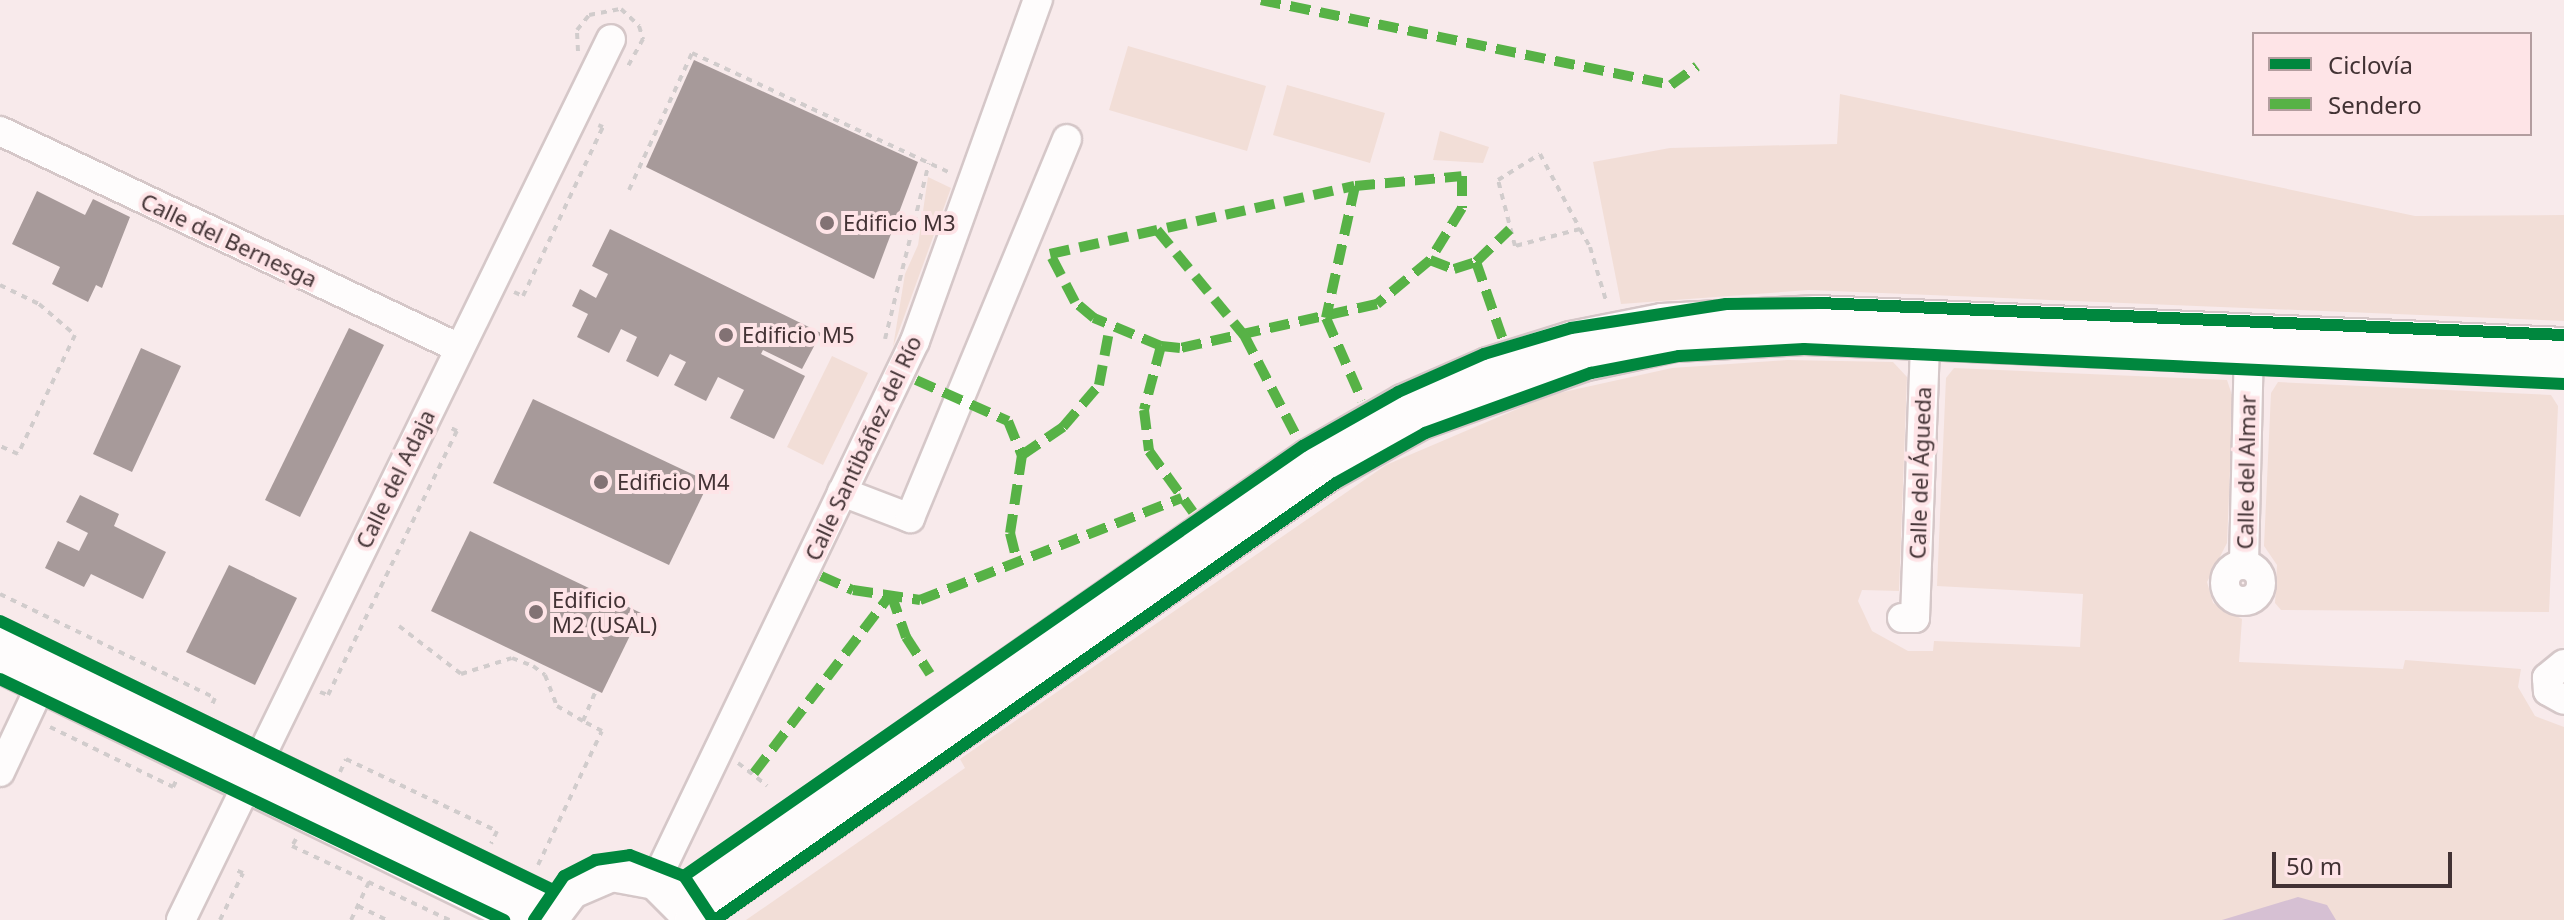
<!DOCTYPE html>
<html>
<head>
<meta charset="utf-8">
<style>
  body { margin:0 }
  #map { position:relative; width:2564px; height:920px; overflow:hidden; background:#f8eaeb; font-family:"Noto Sans",sans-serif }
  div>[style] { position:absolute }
  .green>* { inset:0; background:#f2ded7 }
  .water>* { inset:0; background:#d6c0d3 }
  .building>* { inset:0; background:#a79a9a }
  .path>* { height:4px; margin-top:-2px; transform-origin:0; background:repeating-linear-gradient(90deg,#d1cccc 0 6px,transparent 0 12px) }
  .roads { filter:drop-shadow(2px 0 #d5c7c8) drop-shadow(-2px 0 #d5c7c8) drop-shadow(0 2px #d5c7c8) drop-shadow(0 -2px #d5c7c8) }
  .minor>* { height:28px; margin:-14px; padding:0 14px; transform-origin:14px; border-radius:14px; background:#fefcfc }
  .minor>.ring { margin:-14px; padding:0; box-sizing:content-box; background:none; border:28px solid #fefcfc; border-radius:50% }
  .major>* { height:34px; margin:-17px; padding:0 17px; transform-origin:17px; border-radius:17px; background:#fefcfc }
  .quiet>* { height:10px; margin-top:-5px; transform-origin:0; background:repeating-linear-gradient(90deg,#57b246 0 20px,transparent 0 30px) }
  .cycleway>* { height:12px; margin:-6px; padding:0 6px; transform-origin:6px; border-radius:6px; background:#00873e }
  .dots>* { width:22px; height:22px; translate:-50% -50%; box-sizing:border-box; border:4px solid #fee4e7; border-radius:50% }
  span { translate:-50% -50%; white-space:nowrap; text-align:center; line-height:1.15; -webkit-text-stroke:8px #fee4e7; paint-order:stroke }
  .poi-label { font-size:22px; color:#423234 }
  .left { translate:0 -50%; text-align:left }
  .street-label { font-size:22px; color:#423234 }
  .legend { position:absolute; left:2252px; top:32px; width:280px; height:104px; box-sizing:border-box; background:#fee4e7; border:2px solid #b39d9f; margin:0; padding:10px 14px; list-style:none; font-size:24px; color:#423234 }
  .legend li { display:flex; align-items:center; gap:16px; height:40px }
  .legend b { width:40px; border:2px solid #b39d9f }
  .scale { position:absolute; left:2272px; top:852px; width:180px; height:36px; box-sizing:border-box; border:4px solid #423234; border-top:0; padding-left:10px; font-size:24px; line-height:28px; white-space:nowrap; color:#423234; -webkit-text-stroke:6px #fee4e7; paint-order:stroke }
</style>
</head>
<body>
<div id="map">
  <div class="green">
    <i style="clip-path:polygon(1128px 46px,1266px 86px,1247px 151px,1109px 110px)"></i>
    <i style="clip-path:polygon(1287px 85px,1385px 113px,1370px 163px,1273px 135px)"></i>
    <i style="clip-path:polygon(1840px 94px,2415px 216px,2564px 215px,2564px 321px,1809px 290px,1621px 304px,1593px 162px,1670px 148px,1837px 144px)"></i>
    <i style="clip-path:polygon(1440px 131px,1489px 147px,1483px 163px,1433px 160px)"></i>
    <i style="clip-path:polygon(928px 177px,951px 188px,893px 347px,905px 274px,918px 245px)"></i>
    <i style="clip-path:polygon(832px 356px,868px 373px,823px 465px,787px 447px)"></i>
    <i style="clip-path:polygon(1787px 360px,1893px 362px,1907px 377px,1899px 591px,1862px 590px,1858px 601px,1872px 631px,1908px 651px,1933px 651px,1934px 641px,2080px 647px,2083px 594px,1937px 586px,1946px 378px,1954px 368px,2227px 380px,2233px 398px,2227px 543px,2207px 582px,2213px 603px,2242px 619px,2239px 662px,2403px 669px,2405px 660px,2521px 669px,2518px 687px,2535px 716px,2564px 727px,2564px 920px,746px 920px,965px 768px,960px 759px,1386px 465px,1550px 395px,1672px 368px)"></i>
    <i style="clip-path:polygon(2278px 382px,2551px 395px,2558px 406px,2549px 612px,2281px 610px,2275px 603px,2277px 565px,2264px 546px,2271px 393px)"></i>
  </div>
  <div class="water">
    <i style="clip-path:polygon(2298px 897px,2327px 905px,2336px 920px,2222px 920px)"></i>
  </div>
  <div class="building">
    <i style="clip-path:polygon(694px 60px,918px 162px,874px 279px,646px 167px)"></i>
    <i style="clip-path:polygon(37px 191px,85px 215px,93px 199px,130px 217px,102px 288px,96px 285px,88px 302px,52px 284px,60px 267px,12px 244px)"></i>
    <i style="clip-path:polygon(610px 229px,821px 333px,802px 369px,763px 350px,761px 354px,805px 376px,774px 439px,730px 418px,744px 390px,718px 377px,706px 401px,674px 385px,686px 362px,670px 354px,658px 377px,626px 361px,637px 337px,621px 329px,609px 353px,577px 337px,588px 314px,572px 306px,580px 289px,596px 298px,608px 274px,592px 266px)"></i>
    <i style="clip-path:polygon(349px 328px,384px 345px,300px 517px,265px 500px)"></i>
    <i style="clip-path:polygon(141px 348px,181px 366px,132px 472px,93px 454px)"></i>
    <i style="clip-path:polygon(533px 399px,709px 482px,669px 565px,493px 483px)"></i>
    <i style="clip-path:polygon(80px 495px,119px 514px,114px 526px,166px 552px,143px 599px,91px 574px,84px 587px,45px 568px,58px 541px,79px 551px,88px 533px,66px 522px)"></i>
    <i style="clip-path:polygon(470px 531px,641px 613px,602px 693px,431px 611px)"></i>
    <i style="clip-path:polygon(229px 565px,297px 598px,255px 685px,186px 652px)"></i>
  </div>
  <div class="path">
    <i style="left:578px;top:51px;width:21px;rotate:-93deg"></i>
    <i style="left:577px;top:30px;width:19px;rotate:-51deg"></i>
    <i style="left:589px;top:15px;width:33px;rotate:-11deg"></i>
    <i style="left:621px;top:9px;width:25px;rotate:43deg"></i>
    <i style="left:639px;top:26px;width:14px;rotate:73deg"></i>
    <i style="left:643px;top:39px;width:33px;rotate:119deg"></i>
    <i style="left:629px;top:190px;width:151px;rotate:-65.3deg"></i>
    <i style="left:692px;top:53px;width:285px;rotate:24.9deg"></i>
    <i style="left:1580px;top:229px;width:67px;rotate:165.3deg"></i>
    <i style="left:1515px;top:246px;width:68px;rotate:-104.4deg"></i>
    <i style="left:1498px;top:180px;width:49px;rotate:-31.8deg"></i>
    <i style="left:1540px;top:154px;width:85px;rotate:61.9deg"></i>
    <i style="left:1580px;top:229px;width:21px;rotate:61deg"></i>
    <i style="left:1590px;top:247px;width:59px;rotate:73.4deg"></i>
    <i style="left:0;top:285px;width:43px;rotate:26deg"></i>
    <i style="left:39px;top:304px;width:48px;rotate:40.7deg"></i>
    <i style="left:75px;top:335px;width:132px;rotate:115.6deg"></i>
    <i style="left:18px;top:454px;width:20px;rotate:-156deg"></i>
    <i style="left:514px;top:292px;width:10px;rotate:24deg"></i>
    <i style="left:523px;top:296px;width:187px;rotate:-64.7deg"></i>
    <i style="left:603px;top:127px;width:5px;rotate:-158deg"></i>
    <i style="left:885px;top:339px;width:181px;rotate:-76deg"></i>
    <i style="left:0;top:594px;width:239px;rotate:25.8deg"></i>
    <i style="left:215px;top:698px;width:10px;rotate:114deg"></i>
    <i style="left:399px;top:626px;width:78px;rotate:37.7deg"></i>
    <i style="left:461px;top:674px;width:53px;rotate:-17.4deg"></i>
    <i style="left:512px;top:658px;width:22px;rotate:21deg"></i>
    <i style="left:533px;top:666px;width:15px;rotate:37deg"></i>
    <i style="left:545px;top:675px;width:33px;rotate:69deg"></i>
    <i style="left:557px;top:706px;width:30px;rotate:30deg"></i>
    <i style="left:320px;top:692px;width:9px;rotate:21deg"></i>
    <i style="left:328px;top:695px;width:294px;rotate:-64deg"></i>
    <i style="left:457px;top:431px;width:9px;rotate:-153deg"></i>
    <i style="left:50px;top:727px;width:137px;rotate:26deg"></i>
    <i style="left:173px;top:787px;width:7px;rotate:-63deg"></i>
    <i style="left:738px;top:763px;width:37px;rotate:38deg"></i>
    <i style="left:340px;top:772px;width:14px;rotate:-65deg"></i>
    <i style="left:346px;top:759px;width:167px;rotate:25.5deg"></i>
    <i style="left:497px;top:831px;width:14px;rotate:115deg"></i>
    <i style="left:296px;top:839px;width:8px;rotate:120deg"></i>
    <i style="left:292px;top:846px;width:174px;rotate:25.2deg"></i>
    <i style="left:538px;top:865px;width:148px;rotate:-64.5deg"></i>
    <i style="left:602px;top:731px;width:21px;rotate:-152deg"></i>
    <i style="left:583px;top:721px;width:33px;rotate:-67deg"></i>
    <i style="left:358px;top:906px;width:32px;rotate:26deg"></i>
    <i style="left:220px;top:920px;width:52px;rotate:-63.9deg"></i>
    <i style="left:243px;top:873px;width:11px;rotate:-158deg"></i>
    <i style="left:351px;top:920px;width:42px;rotate:-64.7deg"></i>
  </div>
  <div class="roads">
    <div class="minor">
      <i style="left:0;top:131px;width:508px;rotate:25.3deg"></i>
      <i style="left:842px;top:492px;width:73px;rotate:20.9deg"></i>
      <i style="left:910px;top:518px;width:410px;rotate:-67.5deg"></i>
      <i style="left:2244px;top:564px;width:227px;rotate:-88.7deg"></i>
      <i class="ring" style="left:2225px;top:565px;width:8px;height:8px"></i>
      <i style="left:1902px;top:618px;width:13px"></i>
      <i style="left:1915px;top:618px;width:298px;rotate:-87.9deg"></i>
      <i style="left:2564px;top:664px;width:22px;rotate:141deg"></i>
      <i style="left:2547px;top:678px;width:13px;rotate:86deg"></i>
      <i style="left:2548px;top:691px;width:18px;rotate:29deg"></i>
      <i style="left:0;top:772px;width:96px;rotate:-64.8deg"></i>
      <i style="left:655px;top:882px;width:600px;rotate:-64.33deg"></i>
      <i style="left:915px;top:341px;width:363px;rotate:-70.2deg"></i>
      <i style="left:181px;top:920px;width:980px;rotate:-63.98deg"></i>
    </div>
    <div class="major">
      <i style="left:0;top:636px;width:619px;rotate:25.94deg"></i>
      <i style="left:0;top:665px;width:583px;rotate:25.95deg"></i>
      <i style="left:678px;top:898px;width:769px;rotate:-34.99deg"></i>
      <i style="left:1308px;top:457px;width:110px;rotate:-30.1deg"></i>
      <i style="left:1403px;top:402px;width:93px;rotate:-23.5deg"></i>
      <i style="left:1488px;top:365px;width:87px;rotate:-17.4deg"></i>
      <i style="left:1571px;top:339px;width:93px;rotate:-11.2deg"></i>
      <i style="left:1662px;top:321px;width:155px;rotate:-3deg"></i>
      <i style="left:1817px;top:313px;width:748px;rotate:2.45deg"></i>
      <i style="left:550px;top:920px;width:36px;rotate:-53deg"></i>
      <i style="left:572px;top:891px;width:43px;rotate:-23deg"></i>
      <i style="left:612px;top:874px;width:44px;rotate:10.5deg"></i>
      <i style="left:655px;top:882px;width:49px;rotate:45deg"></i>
      <i style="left:692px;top:920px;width:777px;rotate:-35.04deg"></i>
      <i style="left:1328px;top:474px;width:107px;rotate:-29.2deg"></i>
      <i style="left:1421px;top:422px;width:172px;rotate:-19.7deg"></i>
      <i style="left:1583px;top:364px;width:94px;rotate:-12.3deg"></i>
      <i style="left:1675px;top:344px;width:130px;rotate:-3.1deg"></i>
      <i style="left:1805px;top:337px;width:760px;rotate:2.49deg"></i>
    </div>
  </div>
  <div class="quiet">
    <i style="left:1261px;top:0;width:419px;rotate:11.7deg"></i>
    <i style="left:1671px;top:85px;width:32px;rotate:-36deg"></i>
    <i style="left:1462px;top:176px;width:32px;rotate:90deg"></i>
    <i style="left:1462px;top:208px;width:61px;rotate:121.6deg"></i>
    <i style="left:1430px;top:260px;width:69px;rotate:140.3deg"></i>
    <i style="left:1377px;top:304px;width:202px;rotate:167.4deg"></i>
    <i style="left:1180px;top:348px;width:19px;rotate:-174deg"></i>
    <i style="left:1161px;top:346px;width:73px;rotate:-157.3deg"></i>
    <i style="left:1094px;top:318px;width:25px;rotate:-140deg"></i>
    <i style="left:1075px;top:302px;width:54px;rotate:-117.5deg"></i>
    <i style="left:1050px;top:254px;width:312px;rotate:-12.6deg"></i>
    <i style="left:1355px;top:186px;width:107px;rotate:-5.3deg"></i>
    <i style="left:1355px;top:186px;width:135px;rotate:102.4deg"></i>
    <i style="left:1326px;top:318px;width:90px;rotate:66.3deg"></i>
    <i style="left:1157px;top:230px;width:136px;rotate:50.4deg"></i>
    <i style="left:1244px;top:335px;width:117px;rotate:62.6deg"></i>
    <i style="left:1430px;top:260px;width:26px;rotate:21deg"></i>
    <i style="left:1454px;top:269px;width:23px;rotate:-18deg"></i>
    <i style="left:1476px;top:262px;width:47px;rotate:-44.1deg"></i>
    <i style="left:1476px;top:262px;width:83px;rotate:70.9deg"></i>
    <i style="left:1161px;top:346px;width:66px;rotate:104.9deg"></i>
    <i style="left:1144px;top:410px;width:41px;rotate:83deg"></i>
    <i style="left:1149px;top:451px;width:75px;rotate:54.2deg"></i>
    <i style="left:916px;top:380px;width:101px;rotate:24deg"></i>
    <i style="left:1008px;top:421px;width:37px;rotate:68deg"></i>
    <i style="left:1022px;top:455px;width:79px;rotate:98.7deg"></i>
    <i style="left:1010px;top:533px;width:30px;rotate:76deg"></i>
    <i style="left:1022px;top:455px;width:50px;rotate:-34.3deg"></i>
    <i style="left:1063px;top:427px;width:55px;rotate:-49.4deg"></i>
    <i style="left:1099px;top:385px;width:60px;rotate:-79.4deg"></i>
    <i style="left:821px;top:576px;width:35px;rotate:24deg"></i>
    <i style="left:853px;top:590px;width:68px;rotate:8.5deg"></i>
    <i style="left:920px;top:600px;width:281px;rotate:-21.3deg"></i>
    <i style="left:891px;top:594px;width:46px;rotate:70.8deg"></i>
    <i style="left:906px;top:637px;width:44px;rotate:57deg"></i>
    <i style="left:754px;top:773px;width:225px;rotate:-52.6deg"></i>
  </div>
  <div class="cycleway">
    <i style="left:0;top:621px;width:613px;rotate:25.94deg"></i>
    <i style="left:0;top:679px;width:559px;rotate:25.56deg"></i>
    <i style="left:684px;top:876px;width:754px;rotate:-34.79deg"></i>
    <i style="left:1303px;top:446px;width:109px;rotate:-29.6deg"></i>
    <i style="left:1398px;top:392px;width:94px;rotate:-23.8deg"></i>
    <i style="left:1484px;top:354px;width:91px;rotate:-16.6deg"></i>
    <i style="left:1571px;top:328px;width:157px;rotate:-8.8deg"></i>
    <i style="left:1726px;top:304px;width:93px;rotate:-0.6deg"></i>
    <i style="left:1819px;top:303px;width:746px;rotate:2.46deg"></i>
    <i style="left:534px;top:920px;width:53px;rotate:-55.7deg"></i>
    <i style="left:564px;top:876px;width:35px;rotate:-27deg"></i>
    <i style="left:595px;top:860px;width:35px;rotate:-8deg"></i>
    <i style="left:630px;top:855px;width:58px;rotate:21.3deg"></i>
    <i style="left:684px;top:876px;width:53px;rotate:56.6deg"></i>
    <i style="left:715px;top:920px;width:759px;rotate:-35.13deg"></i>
    <i style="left:1336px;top:483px;width:102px;rotate:-29.3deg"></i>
    <i style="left:1425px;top:433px;width:177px;rotate:-19.9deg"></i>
    <i style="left:1591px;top:373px;width:90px;rotate:-10.9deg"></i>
    <i style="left:1679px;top:356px;width:125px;rotate:-3.2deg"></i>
    <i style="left:1804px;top:349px;width:761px;rotate:2.64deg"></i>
  </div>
  <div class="dots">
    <i style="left:827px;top:223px;background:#827274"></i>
    <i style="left:726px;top:335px;background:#827274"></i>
    <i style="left:601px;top:482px;background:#827274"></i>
    <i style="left:536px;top:612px;background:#827274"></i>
  </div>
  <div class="poi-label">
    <span class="left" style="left:843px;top:223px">Edificio M3</span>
    <span class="left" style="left:742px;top:335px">Edificio M5</span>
    <span class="left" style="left:617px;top:482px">Edificio M4</span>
    <span class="left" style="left:552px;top:612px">Edificio<br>M2 (USAL)</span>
  </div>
  <div class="street-label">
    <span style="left:229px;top:240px;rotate:25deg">Calle del Bernesga</span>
    <span style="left:863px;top:448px;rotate:-65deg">Calle Santibáñez del Río</span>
    <span style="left:2246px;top:472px;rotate:-89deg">Calle del Almar</span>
    <span style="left:1920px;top:473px;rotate:-88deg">Calle del Águeda</span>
    <span style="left:395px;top:479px;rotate:-64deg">Calle del Adaja</span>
  </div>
  <ul class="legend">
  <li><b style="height:10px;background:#00873e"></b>Ciclovía</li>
  <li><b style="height:10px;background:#57b246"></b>Sendero</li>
  </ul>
  <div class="scale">50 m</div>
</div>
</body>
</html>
